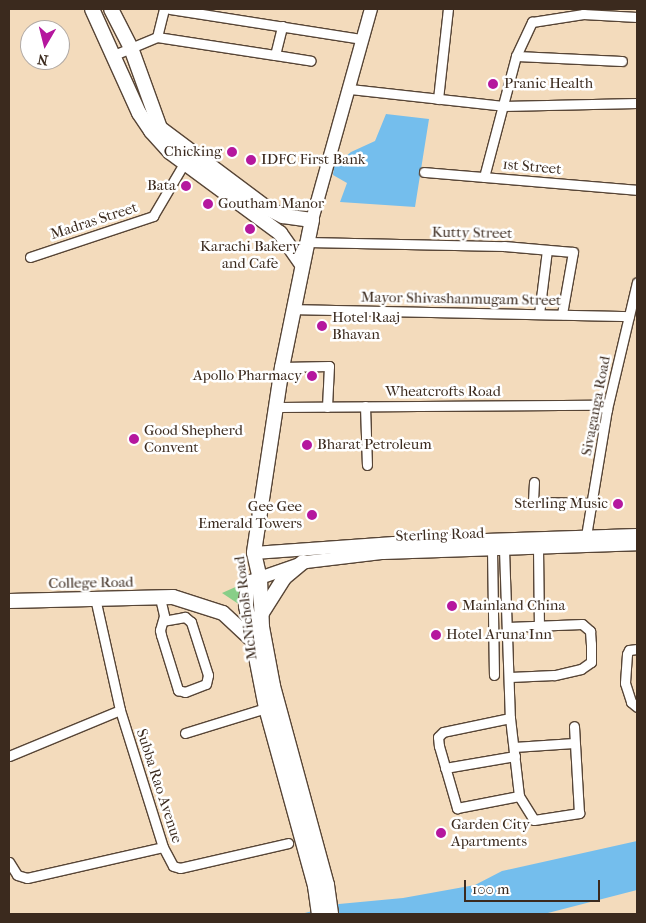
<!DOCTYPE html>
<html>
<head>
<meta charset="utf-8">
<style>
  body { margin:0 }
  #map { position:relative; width:646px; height:923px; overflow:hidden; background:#f3dbbc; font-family:"IM FELL French Canon",serif }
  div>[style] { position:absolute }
  .green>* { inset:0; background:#88ce88 }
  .water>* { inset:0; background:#74beed }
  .roads { filter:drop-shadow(1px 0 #574536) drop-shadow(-1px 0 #574536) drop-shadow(0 1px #574536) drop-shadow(0 -1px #574536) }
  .street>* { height:9px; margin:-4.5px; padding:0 4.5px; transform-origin:4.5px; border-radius:4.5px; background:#fff }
  .secondary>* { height:12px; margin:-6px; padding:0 6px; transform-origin:6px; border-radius:6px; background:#fff }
  .primary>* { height:14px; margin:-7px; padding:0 7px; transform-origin:7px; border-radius:7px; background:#fff }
  .dots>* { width:14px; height:14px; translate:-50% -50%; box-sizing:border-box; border:2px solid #fff; border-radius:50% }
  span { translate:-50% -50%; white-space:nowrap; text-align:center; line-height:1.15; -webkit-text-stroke:5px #fff; paint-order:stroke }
  .poi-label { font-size:15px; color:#3b2a1e }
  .left { translate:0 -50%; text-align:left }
  .right { translate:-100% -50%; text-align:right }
  .street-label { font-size:15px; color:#3b2a1e }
  .frame { position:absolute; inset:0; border:10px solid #3b2a1e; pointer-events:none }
  .north { position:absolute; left:20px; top:20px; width:50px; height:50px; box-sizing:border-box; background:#fff; border:1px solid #b1aaa5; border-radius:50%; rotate:188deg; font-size:14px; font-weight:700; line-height:20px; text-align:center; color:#3b2a1e }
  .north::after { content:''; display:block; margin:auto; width:18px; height:22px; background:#b5179e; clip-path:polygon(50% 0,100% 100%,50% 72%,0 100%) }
  .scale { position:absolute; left:464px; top:880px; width:136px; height:22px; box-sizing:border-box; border:2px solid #3b2a1e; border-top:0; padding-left:6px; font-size:15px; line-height:18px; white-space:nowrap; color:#3b2a1e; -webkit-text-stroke:4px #fff; paint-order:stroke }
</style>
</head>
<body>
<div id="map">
  <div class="green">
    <i style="clip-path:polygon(249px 581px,243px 607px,222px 593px)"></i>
  </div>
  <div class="water">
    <i style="clip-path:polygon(386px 114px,429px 119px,415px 207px,340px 202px,347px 183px,333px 175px,334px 166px,351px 152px,375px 141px)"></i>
    <i style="clip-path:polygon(637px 841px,637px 890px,544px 914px,301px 914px,339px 904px,403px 898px,475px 885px,502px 871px)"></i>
  </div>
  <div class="roads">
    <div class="street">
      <i style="left:170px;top:9px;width:193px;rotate:8.9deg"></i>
      <i style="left:157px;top:37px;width:119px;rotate:8.7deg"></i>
      <i style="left:275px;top:55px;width:30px;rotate:-76deg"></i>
      <i style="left:114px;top:55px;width:47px;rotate:-22.7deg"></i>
      <i style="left:157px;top:37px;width:29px;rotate:-76deg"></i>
      <i style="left:275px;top:55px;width:36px;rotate:9deg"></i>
      <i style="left:516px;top:56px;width:106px;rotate:2.7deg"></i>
      <i style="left:350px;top:89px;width:154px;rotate:6.3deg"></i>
      <i style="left:503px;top:106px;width:134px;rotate:-1.3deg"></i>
      <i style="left:438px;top:99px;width:91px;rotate:-83.7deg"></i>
      <i style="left:424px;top:172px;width:214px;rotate:4.8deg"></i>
      <i style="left:484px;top:177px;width:125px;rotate:-75.2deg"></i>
      <i style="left:516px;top:56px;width:38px;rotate:-65deg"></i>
      <i style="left:532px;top:22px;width:52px;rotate:-8.9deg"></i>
      <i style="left:583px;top:14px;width:54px;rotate:3.2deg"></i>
      <i style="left:307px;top:242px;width:197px;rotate:1.2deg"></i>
      <i style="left:504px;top:246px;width:69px;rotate:5deg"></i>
      <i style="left:573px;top:252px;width:63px;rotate:100.1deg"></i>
      <i style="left:30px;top:257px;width:130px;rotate:-18.4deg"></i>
      <i style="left:153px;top:216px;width:65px;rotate:-59.5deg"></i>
      <i style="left:292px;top:309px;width:337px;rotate:1.2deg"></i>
      <i style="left:539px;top:314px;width:64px;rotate:-82.9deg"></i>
      <i style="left:282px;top:367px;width:47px;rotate:-1.2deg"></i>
      <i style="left:329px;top:366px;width:41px;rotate:92.8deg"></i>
      <i style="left:365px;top:406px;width:59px;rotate:88.1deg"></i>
      <i style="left:278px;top:407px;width:318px;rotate:-0.4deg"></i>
      <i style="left:596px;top:405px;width:12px;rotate:20deg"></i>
      <i style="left:534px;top:482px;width:20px;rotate:93deg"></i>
      <i style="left:533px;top:502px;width:58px;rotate:1deg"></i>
      <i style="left:585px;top:542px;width:135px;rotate:-80.6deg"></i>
      <i style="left:607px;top:409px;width:130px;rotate:-76.7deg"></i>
      <i style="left:538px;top:547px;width:79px;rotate:89.3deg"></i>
      <i style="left:492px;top:549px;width:126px;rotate:89.1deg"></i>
      <i style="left:504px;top:549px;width:169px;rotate:88deg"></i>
      <i style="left:510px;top:718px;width:79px;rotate:83.4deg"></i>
      <i style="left:519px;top:796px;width:28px;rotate:58deg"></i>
      <i style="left:534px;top:820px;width:46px;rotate:-8.8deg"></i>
      <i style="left:579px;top:813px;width:87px;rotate:-93.3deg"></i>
      <i style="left:95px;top:598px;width:115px;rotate:77.4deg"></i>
      <i style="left:120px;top:710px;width:144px;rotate:72.6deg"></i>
      <i style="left:163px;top:847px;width:21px;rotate:62deg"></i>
      <i style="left:173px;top:866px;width:7px;rotate:16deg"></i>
      <i style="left:180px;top:868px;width:111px;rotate:-13deg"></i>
      <i style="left:160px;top:598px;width:18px;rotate:77deg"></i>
      <i style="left:164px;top:616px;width:15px;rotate:106deg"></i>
      <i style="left:160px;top:630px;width:5px;rotate:79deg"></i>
      <i style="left:161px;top:635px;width:58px;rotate:72.8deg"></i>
      <i style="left:178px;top:690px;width:7px;rotate:16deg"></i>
      <i style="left:185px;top:692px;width:22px;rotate:-21deg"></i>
      <i style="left:206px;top:684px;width:9px;rotate:-77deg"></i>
      <i style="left:208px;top:675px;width:56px;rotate:-107.8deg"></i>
      <i style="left:191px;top:622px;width:8px;rotate:-140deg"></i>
      <i style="left:185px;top:617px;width:22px;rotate:170deg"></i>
      <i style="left:508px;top:627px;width:74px;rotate:-2.3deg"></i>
      <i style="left:582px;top:624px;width:11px;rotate:41deg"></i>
      <i style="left:590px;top:631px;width:13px;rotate:86deg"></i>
      <i style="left:591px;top:644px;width:18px;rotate:90deg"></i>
      <i style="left:591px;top:662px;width:12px;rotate:145deg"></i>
      <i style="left:581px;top:669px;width:28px;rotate:167deg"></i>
      <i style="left:554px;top:675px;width:44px;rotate:177.4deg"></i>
      <i style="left:637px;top:649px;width:8px;rotate:173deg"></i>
      <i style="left:629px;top:650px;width:4px;rotate:117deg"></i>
      <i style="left:627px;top:654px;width:29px;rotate:94deg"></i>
      <i style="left:625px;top:683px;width:20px;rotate:72deg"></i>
      <i style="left:631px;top:702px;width:8px;rotate:40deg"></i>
      <i style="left:510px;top:718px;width:68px;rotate:168.2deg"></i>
      <i style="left:443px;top:732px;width:7px;rotate:135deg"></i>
      <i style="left:438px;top:737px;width:9px;rotate:84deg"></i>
      <i style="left:439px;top:746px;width:65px;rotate:73.8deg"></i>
      <i style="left:457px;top:808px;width:63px;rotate:-11deg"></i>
      <i style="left:185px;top:733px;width:85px;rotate:-17.2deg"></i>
      <i style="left:514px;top:747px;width:60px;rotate:-3.8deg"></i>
      <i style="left:9px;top:756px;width:120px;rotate:-22.5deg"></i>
      <i style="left:445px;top:768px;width:71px;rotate:-9.7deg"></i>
      <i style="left:9px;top:862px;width:15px;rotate:58deg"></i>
      <i style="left:17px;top:875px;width:10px;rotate:17deg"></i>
      <i style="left:27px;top:878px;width:139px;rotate:-12.8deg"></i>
    </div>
    <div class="secondary">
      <i style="left:312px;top:220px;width:219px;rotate:-74.4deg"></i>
      <i style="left:254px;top:553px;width:140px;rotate:-4.1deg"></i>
      <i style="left:394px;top:543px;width:243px;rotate:-1.9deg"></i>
      <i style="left:251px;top:581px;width:58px;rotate:-19.1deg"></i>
      <i style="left:306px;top:562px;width:78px;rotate:-6.7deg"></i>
      <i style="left:383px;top:553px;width:254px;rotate:-2deg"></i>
    </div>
    <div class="primary">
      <i style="left:92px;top:9px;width:114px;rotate:65.7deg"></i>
      <i style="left:139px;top:113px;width:22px;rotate:56deg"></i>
      <i style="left:151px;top:131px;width:28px;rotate:48deg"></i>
      <i style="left:170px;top:152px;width:137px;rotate:36.4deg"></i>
      <i style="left:280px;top:233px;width:38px;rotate:55deg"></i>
      <i style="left:111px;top:9px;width:44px;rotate:62.9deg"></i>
      <i style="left:131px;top:48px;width:85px;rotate:70.1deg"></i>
      <i style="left:160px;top:128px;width:134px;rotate:36.8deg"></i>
      <i style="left:267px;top:208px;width:18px;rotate:27deg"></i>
      <i style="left:283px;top:216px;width:29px;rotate:8deg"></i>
      <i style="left:312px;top:220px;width:150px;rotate:101.5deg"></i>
      <i style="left:282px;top:367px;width:188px;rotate:98.6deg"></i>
      <i style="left:254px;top:553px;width:27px;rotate:77deg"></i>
      <i style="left:260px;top:579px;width:48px;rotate:87.6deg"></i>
      <i style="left:262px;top:627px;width:60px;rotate:79.4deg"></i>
      <i style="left:273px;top:686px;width:206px;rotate:74.8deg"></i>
      <i style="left:327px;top:885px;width:29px;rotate:82deg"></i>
      <i style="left:248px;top:582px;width:24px;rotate:95deg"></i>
      <i style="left:246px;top:606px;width:104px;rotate:78.9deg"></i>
      <i style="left:266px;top:708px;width:185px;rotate:74.6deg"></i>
      <i style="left:315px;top:886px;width:28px;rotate:82deg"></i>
      <i style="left:9px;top:601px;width:164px;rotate:-1.4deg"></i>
      <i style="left:173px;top:597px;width:52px;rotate:17.7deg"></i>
      <i style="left:223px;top:613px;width:41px;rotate:43deg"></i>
      <i style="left:260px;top:616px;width:45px;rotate:-57.7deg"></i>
      <i style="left:284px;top:578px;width:25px;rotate:-40deg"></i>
    </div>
  </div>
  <div class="dots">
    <i style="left:493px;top:84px;background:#b5179e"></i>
    <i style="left:232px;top:152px;background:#b5179e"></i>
    <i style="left:251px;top:160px;background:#b5179e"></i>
    <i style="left:186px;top:186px;background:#b5179e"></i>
    <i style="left:208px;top:204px;background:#b5179e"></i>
    <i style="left:250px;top:229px;background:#b5179e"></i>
    <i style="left:322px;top:326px;background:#b5179e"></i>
    <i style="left:312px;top:376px;background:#b5179e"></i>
    <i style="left:134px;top:439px;background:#b5179e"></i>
    <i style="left:307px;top:445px;background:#b5179e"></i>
    <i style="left:618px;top:504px;background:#b5179e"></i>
    <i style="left:312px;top:515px;background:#b5179e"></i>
    <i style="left:452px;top:606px;background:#b5179e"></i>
    <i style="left:436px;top:635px;background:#b5179e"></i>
    <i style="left:441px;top:833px;background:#b5179e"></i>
  </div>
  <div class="poi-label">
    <span class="left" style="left:504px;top:84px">Pranic Health</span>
    <span class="right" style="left:222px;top:152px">Chicking</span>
    <span class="left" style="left:261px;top:160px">IDFC First Bank</span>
    <span class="right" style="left:176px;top:186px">Bata</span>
    <span class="left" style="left:218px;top:204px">Goutham Manor</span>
    <span style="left:250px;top:255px">Karachi Bakery<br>and Cafe</span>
    <span class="left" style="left:332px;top:326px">Hotel Raaj<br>Bhavan</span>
    <span class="right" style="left:302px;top:376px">Apollo Pharmacy</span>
    <span class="left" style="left:144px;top:439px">Good Shepherd<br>Convent</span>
    <span class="left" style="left:317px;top:445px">Bharat Petroleum</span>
    <span class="right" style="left:608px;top:504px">Sterling Music</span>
    <span class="right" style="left:302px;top:515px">Gee Gee<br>Emerald Towers</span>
    <span class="left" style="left:462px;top:606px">Mainland China</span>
    <span class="left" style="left:446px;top:635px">Hotel Aruna Inn</span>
    <span class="left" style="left:451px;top:833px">Garden City<br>Apartments</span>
  </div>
  <div class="street-label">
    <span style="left:532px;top:167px;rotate:5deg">1st Street</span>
    <span style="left:94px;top:221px;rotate:-18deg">Madras Street</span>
    <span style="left:472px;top:233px;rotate:1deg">Kutty Street</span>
    <span style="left:461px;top:299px;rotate:1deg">Mayor Shivashanmugam Street</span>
    <span style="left:443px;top:392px">Wheatcrofts Road</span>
    <span style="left:596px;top:406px;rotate:-79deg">Sivaganga Road</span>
    <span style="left:440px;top:535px;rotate:-2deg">Sterling Road</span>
    <span style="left:91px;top:583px;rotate:-1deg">College Road</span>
    <span style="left:246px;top:608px;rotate:-97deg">McNichols Road</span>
    <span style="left:159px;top:786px;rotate:72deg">Subba Rao Avenue</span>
  </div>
  <div class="frame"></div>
  <div class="north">N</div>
  <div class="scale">100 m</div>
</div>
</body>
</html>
